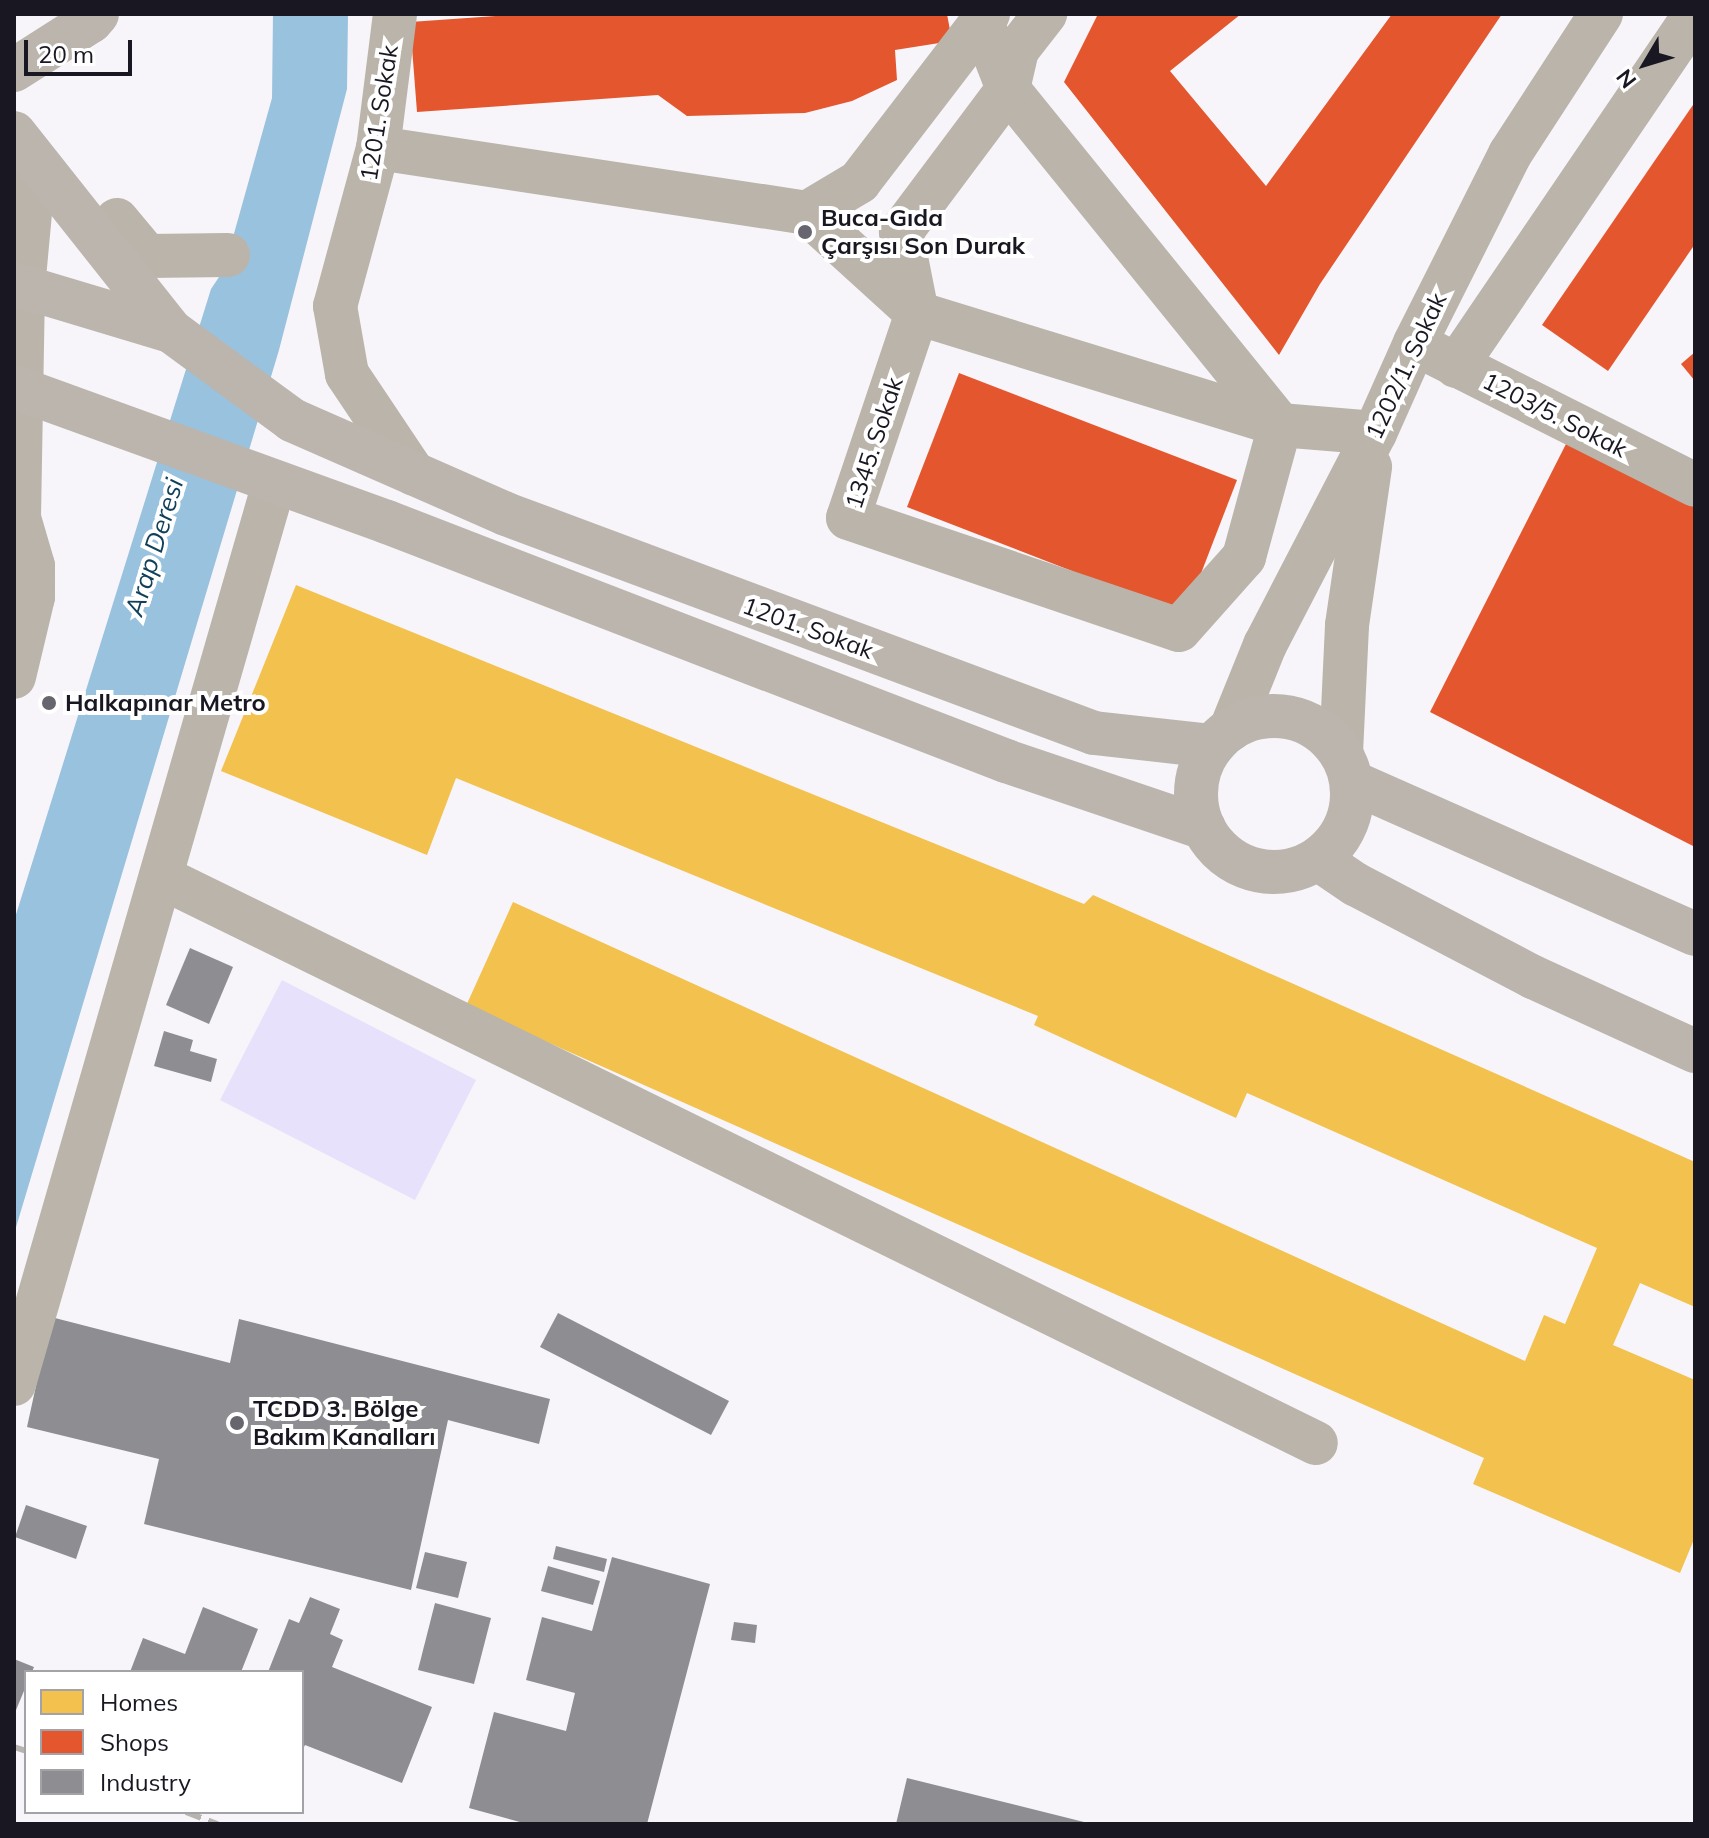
<!DOCTYPE html>
<html>
<head>
<meta charset="utf-8">
<style>
  body { margin:0 }
  #map { position:relative; width:1709px; height:1838px; overflow:hidden; background:#f7f5f9; font-family:Mulish,sans-serif }
  div>[style] { position:absolute }
  .green>* { inset:0; background:#e8e1fb }
  .water>* { inset:0; background:#99c2de }
  .homes>* { inset:0; background:#f2c14e }
  .shops>* { inset:0; background:#e4572e }
  .industry>* { inset:0; background:#8d8d92 }
  .minor>* { height:44px; margin:-22px; padding:0 22px; transform-origin:22px; border-radius:22px; background:#bab4aa }
  .major>* { height:44px; margin:-22px; padding:0 22px; transform-origin:22px; border-radius:22px; background:#bbb5ad }
  .major>.ring { margin:-22px; padding:0; box-sizing:content-box; background:none; border:44px solid #bbb5ad; border-radius:50% }
  .rail>* { height:6px; margin-top:-3px; transform-origin:0; background:repeating-linear-gradient(90deg,#b7b4b0 0 16px,transparent 0 24px) }
  .dots>* { width:22px; height:22px; translate:-50% -50%; box-sizing:border-box; border:4px solid #fff; border-radius:50% }
  span { translate:-50% -50%; white-space:nowrap; text-align:center; line-height:1.15; -webkit-text-stroke:8px #fff; paint-order:stroke }
  .street-label { font-size:24px; color:#191721 }
  .poi-label { font-size:24px; color:#191721; font-weight:700 }
  .left { translate:0 -50%; text-align:left }
  .water-label { font-size:26px; color:#10405a; font-style:italic }
  .frame { position:absolute; inset:0; border:16px solid #191721; pointer-events:none }
  .legend { position:absolute; left:24px; top:1670px; width:280px; height:144px; box-sizing:border-box; background:#fff; border:2px solid #a3a2a6; margin:0; padding:10px 14px; list-style:none; font-size:24px; color:#191721 }
  .legend li { display:flex; align-items:center; gap:16px; height:40px }
  .legend b { width:40px; border:2px solid #a3a2a6 }
  .north { position:absolute; left:1605px; top:24px; width:80px; height:80px; -webkit-text-stroke:6px #fff; paint-order:stroke; rotate:232deg; font-size:22px; font-weight:700; line-height:32px; text-align:center; color:#191721 }
  .north::after { content:''; display:block; margin:auto; width:28px; height:36px; background:#191721; clip-path:polygon(50% 0,100% 100%,50% 72%,0 100%) }
  .scale { position:absolute; left:24px; top:40px; width:108px; height:36px; box-sizing:border-box; border:4px solid #191721; border-top:0; padding-left:10px; font-size:24px; line-height:28px; white-space:nowrap; color:#191721; -webkit-text-stroke:6px #fff; paint-order:stroke }
</style>
</head>
<body>
<div id="map">
  <div class="green">
    <i style="clip-path:polygon(282px 980px,476px 1080px,415px 1200px,220px 1100px)"></i>
  </div>
  <div class="water">
    <i style="clip-path:polygon(273px 14px,348px 14px,347px 89px,279px 350px,14px 1234px,14px 921px,211px 289px,223px 271px,228px 255px,272px 98px)"></i>
  </div>
  <div class="homes">
    <i style="clip-path:polygon(296px 585px,1084px 904px,1093px 895px,1695px 1162px,1695px 1307px,1640px 1283px,1613px 1345px,1695px 1380px,1695px 1537px,1680px 1573px,1473px 1484px,1484px 1458px,466px 1006px,513px 902px,1525px 1361px,1544px 1315px,1565px 1324px,1597px 1248px,1247px 1093px,1236px 1118px,1034px 1025px,1038px 1016px,456px 778px,427px 855px,221px 771px)"></i>
  </div>
  <div class="shops">
    <i style="clip-path:polygon(525px 14px,947px 14px,952px 41px,895px 50px,897px 80px,852px 101px,805px 113px,687px 116px,658px 95px,417px 112px,410px 22px)"></i>
    <i style="clip-path:polygon(1098px 14px,1241px 14px,1170px 71px,1266px 186px,1392px 14px,1502px 14px,1320px 284px,1279px 355px,1064px 82px)"></i>
    <i style="clip-path:polygon(1695px 102px,1695px 244px,1608px 371px,1542px 325px)"></i>
    <i style="clip-path:polygon(1695px 352px,1695px 381px,1681px 364px)"></i>
    <i style="clip-path:polygon(959px 373px,1237px 480px,1185px 615px,907px 507px)"></i>
    <i style="clip-path:polygon(1567px 442px,1695px 507px,1695px 847px,1430px 712px)"></i>
  </div>
  <div class="industry">
    <i style="clip-path:polygon(190px 948px,233px 967px,209px 1024px,166px 1005px)"></i>
    <i style="clip-path:polygon(164px 1031px,193px 1040px,190px 1051px,217px 1059px,211px 1082px,154px 1066px)"></i>
    <i style="clip-path:polygon(558px 1313px,729px 1401px,711px 1435px,540px 1347px)"></i>
    <i style="clip-path:polygon(51px 1317px,230px 1363px,239px 1319px,550px 1399px,539px 1444px,448px 1420px,411px 1590px,144px 1524px,159px 1459px,27px 1427px)"></i>
    <i style="clip-path:polygon(26px 1505px,87px 1526px,76px 1559px,15px 1537px)"></i>
    <i style="clip-path:polygon(556px 1546px,607px 1559px,604px 1572px,553px 1559px)"></i>
    <i style="clip-path:polygon(425px 1552px,467px 1562px,458px 1598px,416px 1588px)"></i>
    <i style="clip-path:polygon(612px 1557px,710px 1584px,647px 1824px,527px 1824px,469px 1808px,494px 1712px,566px 1731px,575px 1693px,526px 1680px,542px 1617px,592px 1631px)"></i>
    <i style="clip-path:polygon(548px 1566px,600px 1581px,593px 1605px,541px 1591px)"></i>
    <i style="clip-path:polygon(310px 1597px,340px 1609px,330px 1634px,343px 1640px,332px 1667px,432px 1707px,402px 1783px,305px 1745px,302px 1751px,302px 1672px,268px 1672px,289px 1619px,299px 1623px)"></i>
    <i style="clip-path:polygon(435px 1603px,491px 1618px,474px 1684px,418px 1670px)"></i>
    <i style="clip-path:polygon(203px 1607px,258px 1629px,241px 1672px,130px 1672px,143px 1638px,185px 1654px)"></i>
    <i style="clip-path:polygon(734px 1622px,757px 1625px,755px 1643px,731px 1640px)"></i>
    <i style="clip-path:polygon(14px 1659px,34px 1667px,32px 1672px,26px 1672px,26px 1686px,14px 1715px)"></i>
    <i style="clip-path:polygon(907px 1778px,1088px 1823px,1088px 1824px,896px 1824px)"></i>
  </div>
  <div class="minor">
    <i style="left:395px;top:14px;width:135px;rotate:97.2deg"></i>
    <i style="left:378px;top:148px;width:164px;rotate:105.2deg"></i>
    <i style="left:335px;top:306px;width:69px;rotate:80deg"></i>
    <i style="left:347px;top:374px;width:120px;rotate:56.2deg"></i>
    <i style="left:14px;top:144px;width:20px;rotate:66deg"></i>
    <i style="left:22px;top:162px;width:41px;rotate:77.3deg"></i>
    <i style="left:31px;top:202px;width:86px;rotate:95.3deg"></i>
    <i style="left:23px;top:288px;width:230px;rotate:91deg"></i>
    <i style="left:19px;top:518px;width:50px;rotate:73.7deg"></i>
    <i style="left:33px;top:566px;width:31px;rotate:90deg"></i>
    <i style="left:33px;top:597px;width:82px;rotate:103.4deg"></i>
    <i style="left:378px;top:148px;width:434px;rotate:8.6deg"></i>
    <i style="left:807px;top:213px;width:61px;rotate:-30.8deg"></i>
    <i style="left:859px;top:182px;width:212px;rotate:-52.5deg"></i>
    <i style="left:807px;top:213px;width:149px;rotate:42.3deg"></i>
    <i style="left:917px;top:313px;width:380px;rotate:17.1deg"></i>
    <i style="left:1280px;top:425px;width:95px;rotate:4.8deg"></i>
    <i style="left:117px;top:220px;width:47px;rotate:50.2deg"></i>
    <i style="left:147px;top:256px;width:81px;rotate:-0.7deg"></i>
    <i style="left:917px;top:313px;width:216px;rotate:108.6deg"></i>
    <i style="left:848px;top:518px;width:349px;rotate:18.7deg"></i>
    <i style="left:1179px;top:630px;width:98px;rotate:-48.3deg"></i>
    <i style="left:1244px;top:557px;width:137px;rotate:-74.7deg"></i>
    <i style="left:1280px;top:425px;width:432px;rotate:-129deg"></i>
    <i style="left:1008px;top:89px;width:72px;rotate:-111.2deg"></i>
    <i style="left:917px;top:313px;width:83px;rotate:-101.2deg"></i>
    <i style="left:901px;top:232px;width:179px;rotate:-53.2deg"></i>
    <i style="left:1008px;top:89px;width:40px;rotate:-77deg"></i>
    <i style="left:1017px;top:50px;width:46px;rotate:-52.1deg"></i>
    <i style="left:1429px;top:351px;width:298px;rotate:26.7deg"></i>
    <i style="left:1456px;top:366px;width:425px;rotate:-55.8deg"></i>
    <i style="left:1231px;top:729px;width:91px;rotate:-68deg"></i>
    <i style="left:1265px;top:645px;width:239px;rotate:-62.6deg"></i>
    <i style="left:1375px;top:433px;width:98px;rotate:-66deg"></i>
    <i style="left:1415px;top:343px;width:212px;rotate:-63.3deg"></i>
    <i style="left:1510px;top:154px;width:167px;rotate:-57deg"></i>
    <i style="left:1341px;top:753px;width:128px;rotate:-87.3deg"></i>
    <i style="left:1347px;top:625px;width:160px;rotate:-81.7deg"></i>
    <i style="left:161px;top:877px;width:1286px;rotate:26.11deg"></i>
    <i style="left:14px;top:1384px;width:937px;rotate:-73.89deg"></i>
  </div>
  <div class="major">
    <i style="left:14px;top:70px;width:91px;rotate:-32.5deg"></i>
    <i style="left:91px;top:21px;width:9px;rotate:-49deg"></i>
    <i style="left:14px;top:133px;width:253px;rotate:51.6deg"></i>
    <i style="left:14px;top:284px;width:164px;rotate:16.7deg"></i>
    <i style="left:171px;top:331px;width:150px;rotate:36.3deg"></i>
    <i style="left:292px;top:420px;width:234px;rotate:23.7deg"></i>
    <i style="left:506px;top:514px;width:627px;rotate:20.43deg"></i>
    <i style="left:1094px;top:733px;width:119px;rotate:6.3deg"></i>
    <i style="left:14px;top:387px;width:397px;rotate:19.9deg"></i>
    <i style="left:387px;top:522px;width:664px;rotate:21.11deg"></i>
    <i style="left:1006px;top:761px;width:209px;rotate:18.7deg"></i>
    <i class="ring" style="left:1196px;top:716px;width:112px;height:112px"></i>
    <i style="left:1352px;top:782px;width:375px;rotate:23.9deg"></i>
    <i style="left:1318px;top:859px;width:45px;rotate:34deg"></i>
    <i style="left:1355px;top:884px;width:201px;rotate:27.6deg"></i>
    <i style="left:1533px;top:977px;width:178px;rotate:24.6deg"></i>
  </div>
  <div class="rail">
    <i style="left:14px;top:1747px;width:13px;rotate:18deg"></i>
    <i style="left:186px;top:1812px;width:34px;rotate:21deg"></i>
  </div>
  <div class="dots">
    <i style="left:805px;top:232px;background:#67656d"></i>
    <i style="left:49px;top:703px;background:#67656d"></i>
    <i style="left:237px;top:1423px;background:#67656d"></i>
  </div>
  <div class="street-label">
    <span style="left:379px;top:113px;rotate:-81deg">1201. Sokak</span>
    <span style="left:1406px;top:366px;rotate:-65deg">1202/1. Sokak</span>
    <span style="left:1555px;top:415px;rotate:27deg">1203/5. Sokak</span>
    <span style="left:874px;top:443px;rotate:-72deg">1345. Sokak</span>
    <span style="left:808px;top:628px;rotate:20deg">1201. Sokak</span>
  </div>
  <div class="poi-label">
    <span class="left" style="left:821px;top:232px">Buca-Gıda<br>Çarşısı Son Durak</span>
    <span class="left" style="left:65px;top:703px">Halkapınar Metro</span>
    <span class="left" style="left:253px;top:1423px">TCDD 3. Bölge<br>Bakım Kanalları</span>
  </div>
  <div class="water-label">
    <span style="left:154px;top:547px;rotate:-73deg">Arap Deresi</span>
  </div>
  <div class="frame"></div>
  <ul class="legend">
  <li><b style="height:22px;background:#f2c14e"></b>Homes</li>
  <li><b style="height:22px;background:#e4572e"></b>Shops</li>
  <li><b style="height:22px;background:#8d8d92"></b>Industry</li>
  </ul>
  <div class="north">N</div>
  <div class="scale">20 m</div>
</div>
</body>
</html>
